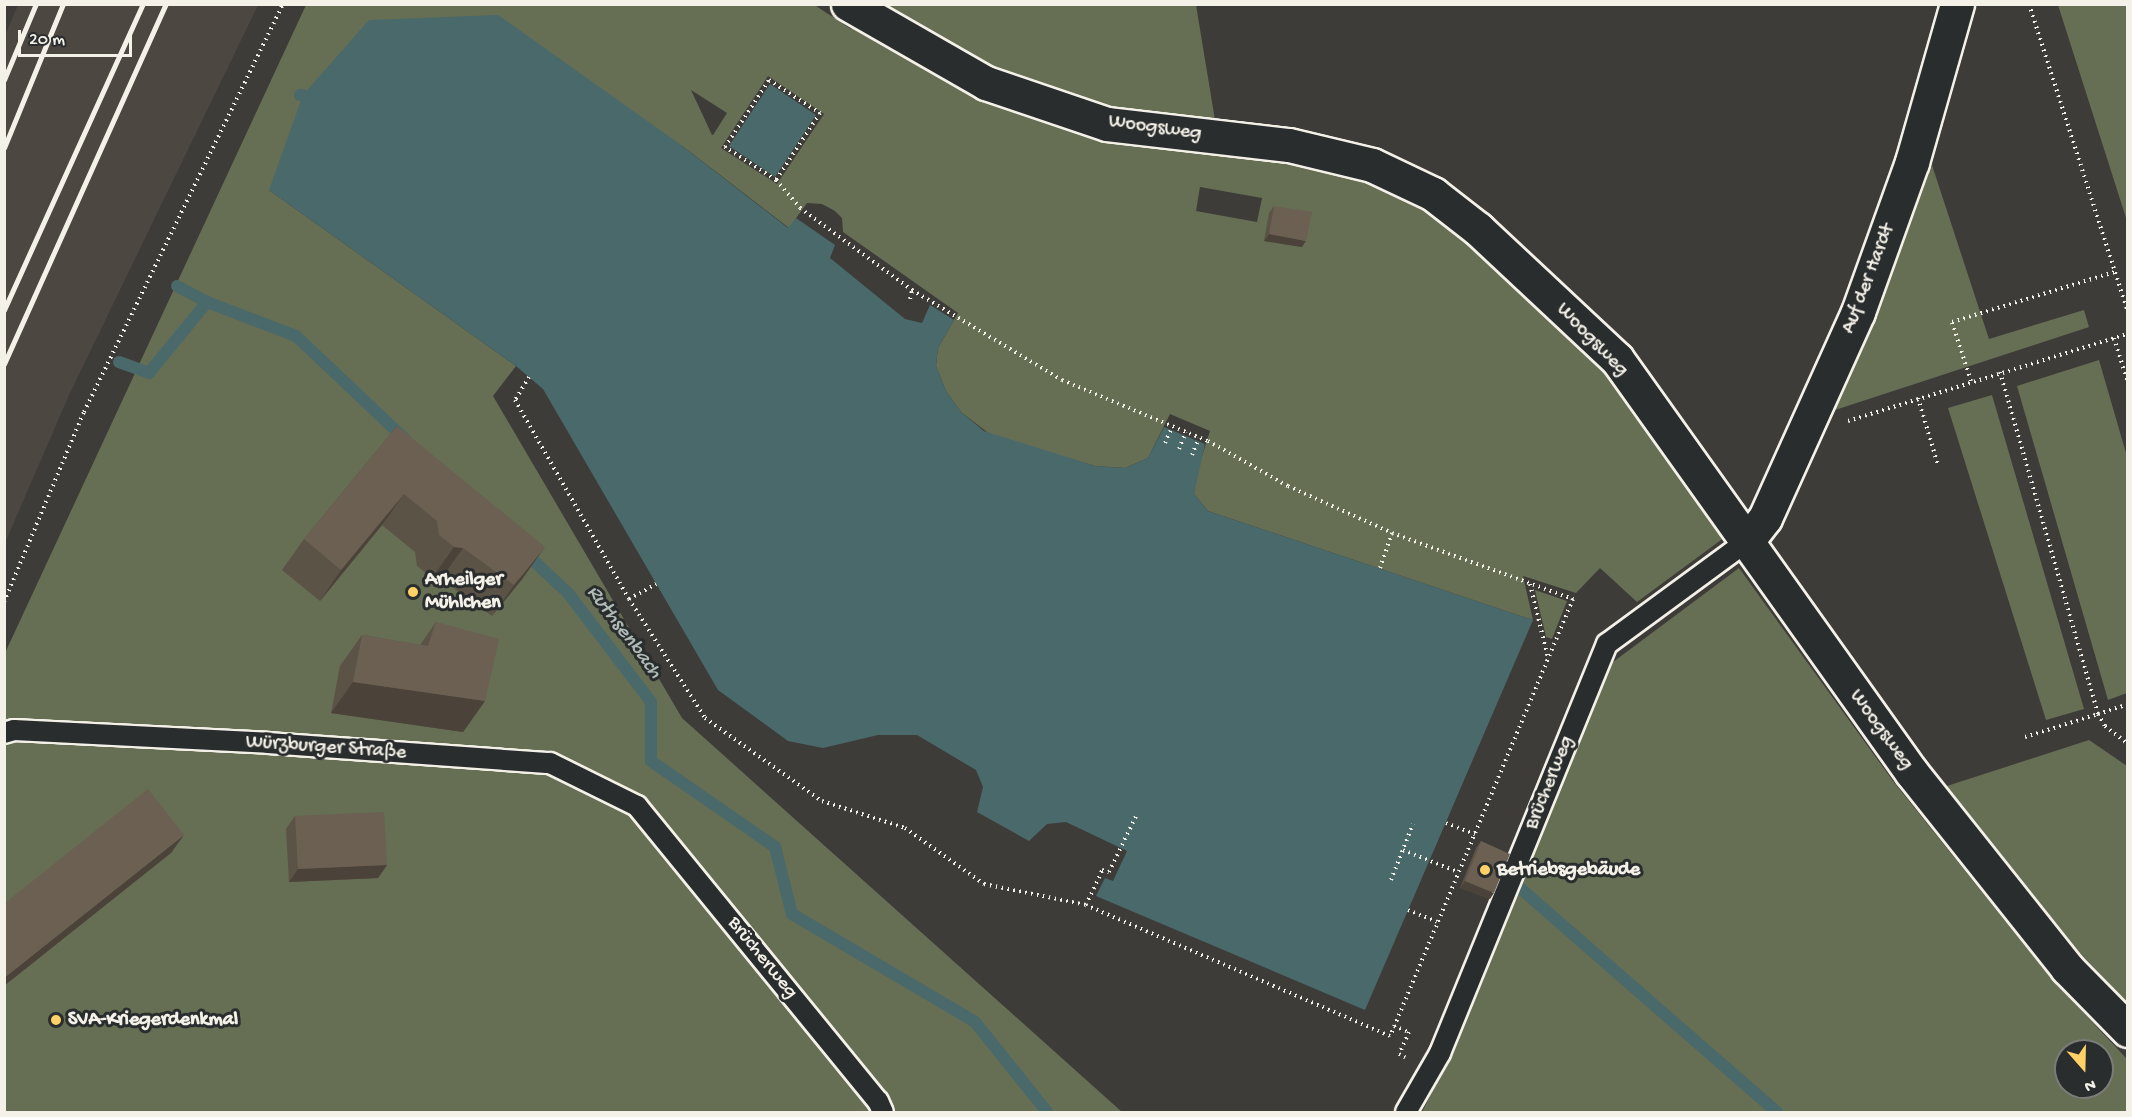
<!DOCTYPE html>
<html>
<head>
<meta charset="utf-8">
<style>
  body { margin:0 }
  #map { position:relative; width:2132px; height:1117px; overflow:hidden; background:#3e3c39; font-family:"Gochi Hand",sans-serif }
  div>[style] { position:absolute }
  .built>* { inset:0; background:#4c4740 }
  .green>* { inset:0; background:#666e54 }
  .water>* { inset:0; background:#4a696b }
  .stream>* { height:12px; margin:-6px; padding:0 6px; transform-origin:6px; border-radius:6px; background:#4a696b }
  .path>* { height:4px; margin-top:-2px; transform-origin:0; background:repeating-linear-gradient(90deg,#f4f1e8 0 1.5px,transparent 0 6px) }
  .roads { filter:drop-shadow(2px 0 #f4f1e8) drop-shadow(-2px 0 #f4f1e8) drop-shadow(0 2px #f4f1e8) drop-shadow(0 -2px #f4f1e8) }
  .service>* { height:20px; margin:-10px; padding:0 10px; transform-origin:10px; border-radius:10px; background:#2a2d2e }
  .minor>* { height:33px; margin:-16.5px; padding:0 16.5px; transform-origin:16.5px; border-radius:16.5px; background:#2a2d2e }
  .rail>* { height:4.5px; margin:-2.25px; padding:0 2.25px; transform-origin:2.25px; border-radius:2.25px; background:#f4f1e8 }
  .wall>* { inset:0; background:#5c5347 }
  .shaded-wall>* { inset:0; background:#4b4339 }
  .building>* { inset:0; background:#6b6052 }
  .dots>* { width:16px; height:16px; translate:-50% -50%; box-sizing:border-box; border:3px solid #2a2d2e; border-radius:50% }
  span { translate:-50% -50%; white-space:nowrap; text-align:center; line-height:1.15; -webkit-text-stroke:6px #2a2d2e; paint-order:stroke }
  .street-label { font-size:20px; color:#f4f1e8 }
  .poi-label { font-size:20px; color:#f4f1e8; font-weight:700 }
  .left { translate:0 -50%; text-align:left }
  .water-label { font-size:21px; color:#b0bbb6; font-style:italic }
  .frame { position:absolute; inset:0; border:6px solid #f4f1e8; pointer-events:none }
  .north { position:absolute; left:2054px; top:1039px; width:60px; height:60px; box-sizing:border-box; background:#2a2d2e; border:2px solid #7b7b78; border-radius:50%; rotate:160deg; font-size:16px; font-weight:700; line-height:24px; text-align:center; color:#f4f1e8 }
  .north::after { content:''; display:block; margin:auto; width:21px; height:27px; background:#ffd166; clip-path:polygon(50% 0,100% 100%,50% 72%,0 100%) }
  .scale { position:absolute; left:18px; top:30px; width:114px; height:27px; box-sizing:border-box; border:3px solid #f4f1e8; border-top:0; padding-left:8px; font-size:18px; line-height:21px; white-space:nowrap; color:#f4f1e8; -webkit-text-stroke:4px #2a2d2e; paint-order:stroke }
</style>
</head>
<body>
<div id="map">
  <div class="built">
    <i style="clip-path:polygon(18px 5px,258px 5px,69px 395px,5px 543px,4px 38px)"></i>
  </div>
  <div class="green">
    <i style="clip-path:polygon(evenodd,813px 4px,851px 29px,869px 5px,1196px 5px,1215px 120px,1109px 109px,1055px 94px,1048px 123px,1087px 136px,1291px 164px,1370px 182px,1453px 227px,1607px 373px,1722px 522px,1726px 531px,1721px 540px,1637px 602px,1600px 568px,1576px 593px,1523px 576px,1533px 620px,1208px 511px,1194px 494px,1195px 478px,1210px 431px,1170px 414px,1148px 458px,1125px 468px,1095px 466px,991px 435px,961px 412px,946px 391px,936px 366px,938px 348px,958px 313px,843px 232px,842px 218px,835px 211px,822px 204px,807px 203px,789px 228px,681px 145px,269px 190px,516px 366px,493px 396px,682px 718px,1122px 1112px,5px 1112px,5px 653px,306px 5px,813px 4px,768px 76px,824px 114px,777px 184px,721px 148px,768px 76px,813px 4px,691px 90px,727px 113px,713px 135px,712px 135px,691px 90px,813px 4px,1200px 187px,1262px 198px,1257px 222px,1196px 211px,1200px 187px)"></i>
    <i style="clip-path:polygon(2058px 5px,2127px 5px,2127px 221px)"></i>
    <i style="clip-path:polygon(1932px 165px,1989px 339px,2084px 310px,2089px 327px,1829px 412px,1876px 317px)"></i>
    <i style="clip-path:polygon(2099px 360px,2128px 460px,2127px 693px,2108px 700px,2017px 386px)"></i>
    <i style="clip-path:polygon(1992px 395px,2084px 709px,2046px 720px,1948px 408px)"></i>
    <i style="clip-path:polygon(evenodd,1739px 568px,1893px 781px,2050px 977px,2127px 1059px,2127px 1112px,1422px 1112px,1445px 1066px,1609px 665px,1739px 568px,2066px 1051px,2102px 1051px,2102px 1087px,2066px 1087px,2066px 1051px)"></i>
    <i style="clip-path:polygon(1535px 590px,1567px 601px,1552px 639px,1546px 637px)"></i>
    <i style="clip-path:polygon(2089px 740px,2127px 766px,2127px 1003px,2079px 952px,1947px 786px)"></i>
  </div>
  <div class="water">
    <i style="clip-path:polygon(498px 15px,681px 145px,788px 228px,796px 218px,835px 245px,830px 258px,905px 319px,922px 323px,930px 305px,954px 320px,938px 348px,936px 366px,946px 391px,961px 412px,984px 431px,1095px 466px,1125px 468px,1148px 458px,1164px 427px,1205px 444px,1194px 494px,1208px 511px,1533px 620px,1365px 1010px,1096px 896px,1105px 878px,1113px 881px,1127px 851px,1066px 822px,1047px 824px,1029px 841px,977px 812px,983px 787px,976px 770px,917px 735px,878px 735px,823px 748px,788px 741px,718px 690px,543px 389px,516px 366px,269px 190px,303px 95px,369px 20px)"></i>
    <i style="clip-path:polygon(770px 84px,816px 115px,775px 177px,729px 146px)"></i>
  </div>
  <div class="stream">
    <i style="left:300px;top:95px;width:3px"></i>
    <i style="left:177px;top:286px;width:34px;rotate:28deg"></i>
    <i style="left:207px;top:302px;width:95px;rotate:20.9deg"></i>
    <i style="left:296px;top:336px;width:151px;rotate:43.4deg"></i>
    <i style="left:119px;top:362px;width:32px;rotate:20deg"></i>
    <i style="left:149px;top:373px;width:92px;rotate:-50.8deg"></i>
    <i style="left:523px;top:551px;width:62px;rotate:43deg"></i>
    <i style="left:568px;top:593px;width:137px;rotate:52.7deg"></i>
    <i style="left:651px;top:702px;width:59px;rotate:90deg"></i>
    <i style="left:651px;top:761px;width:151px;rotate:34.7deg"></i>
    <i style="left:775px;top:847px;width:69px;rotate:75.8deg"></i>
    <i style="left:792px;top:914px;width:212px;rotate:30.5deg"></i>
    <i style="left:975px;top:1022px;width:115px;rotate:51.3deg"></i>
    <i style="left:1520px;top:888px;width:341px;rotate:41.1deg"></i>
  </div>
  <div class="path">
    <i style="left:2029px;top:4px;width:324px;rotate:72.2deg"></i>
    <i style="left:769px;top:80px;width:61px;rotate:32.9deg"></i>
    <i style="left:820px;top:113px;width:80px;rotate:123.3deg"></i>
    <i style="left:776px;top:180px;width:61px;rotate:-147.1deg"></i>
    <i style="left:725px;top:147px;width:80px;rotate:-56.7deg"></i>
    <i style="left:776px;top:180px;width:37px;rotate:49deg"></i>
    <i style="left:800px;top:208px;width:139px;rotate:36.2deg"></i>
    <i style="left:912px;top:290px;width:175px;rotate:31deg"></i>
    <i style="left:1062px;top:380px;width:158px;rotate:22.7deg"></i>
    <i style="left:1208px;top:441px;width:92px;rotate:29.4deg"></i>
    <i style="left:1288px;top:486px;width:114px;rotate:24.3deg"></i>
    <i style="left:1392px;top:533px;width:193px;rotate:20deg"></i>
    <i style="left:1573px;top:599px;width:474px;rotate:112.7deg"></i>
    <i style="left:1390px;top:1036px;width:331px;rotate:-156.7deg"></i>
    <i style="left:1086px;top:905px;width:38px;rotate:-65deg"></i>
    <i style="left:1102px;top:870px;width:7px;rotate:16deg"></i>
    <i style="left:1109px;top:872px;width:64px;rotate:-64.2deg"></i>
    <i style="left:910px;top:299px;width:9px;rotate:-77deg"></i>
    <i style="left:2114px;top:338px;width:47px;rotate:72.7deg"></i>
    <i style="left:2000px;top:372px;width:356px;rotate:74deg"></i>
    <i style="left:2098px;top:714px;width:32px;rotate:-18deg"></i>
    <i style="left:529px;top:377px;width:27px;rotate:121deg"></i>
    <i style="left:515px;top:400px;width:229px;rotate:60.2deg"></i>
    <i style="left:629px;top:599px;width:141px;rotate:57.4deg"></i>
    <i style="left:705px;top:718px;width:143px;rotate:35.4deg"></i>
    <i style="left:822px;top:801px;width:87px;rotate:18deg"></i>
    <i style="left:905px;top:828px;width:97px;rotate:35.3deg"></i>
    <i style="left:984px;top:884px;width:104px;rotate:11.6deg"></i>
    <i style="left:1971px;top:381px;width:62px;rotate:-107.9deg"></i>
    <i style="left:1952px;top:322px;width:170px;rotate:-17.1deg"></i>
    <i style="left:1918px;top:398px;width:70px;rotate:73.4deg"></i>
    <i style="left:1848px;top:421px;width:293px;rotate:-17.3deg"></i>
    <i style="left:1165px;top:443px;width:17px;rotate:-66deg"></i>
    <i style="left:1179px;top:449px;width:18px;rotate:-68deg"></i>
    <i style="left:1192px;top:455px;width:18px;rotate:-68deg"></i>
    <i style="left:1380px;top:568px;width:37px;rotate:-71deg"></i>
    <i style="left:1530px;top:584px;width:76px;rotate:76.3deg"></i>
    <i style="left:629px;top:599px;width:31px;rotate:-29deg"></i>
    <i style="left:4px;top:602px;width:206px;rotate:-67.2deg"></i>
    <i style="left:84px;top:412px;width:454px;rotate:-64deg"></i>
    <i style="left:2025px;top:737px;width:77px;rotate:-17.5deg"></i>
    <i style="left:2098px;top:714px;width:14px;rotate:60deg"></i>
    <i style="left:2105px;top:726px;width:29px;rotate:38deg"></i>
    <i style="left:1446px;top:823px;width:31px;rotate:21deg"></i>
    <i style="left:1403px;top:850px;width:59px;rotate:21.8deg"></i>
    <i style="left:1391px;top:880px;width:60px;rotate:-68.6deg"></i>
    <i style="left:1408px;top:910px;width:31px;rotate:22deg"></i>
    <i style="left:1394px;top:1026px;width:16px;rotate:22deg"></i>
    <i style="left:1409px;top:1032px;width:24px;rotate:114deg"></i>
    <i style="left:1399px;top:1054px;width:7px;rotate:27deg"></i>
  </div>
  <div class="roads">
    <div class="service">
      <i style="left:4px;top:733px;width:10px;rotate:-17deg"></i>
      <i style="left:14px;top:730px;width:254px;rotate:2.9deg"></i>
      <i style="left:268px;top:743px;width:283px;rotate:4.1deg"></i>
      <i style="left:550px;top:763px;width:97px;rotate:26.3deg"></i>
      <i style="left:637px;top:806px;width:381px;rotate:50.8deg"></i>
      <i style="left:878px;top:1101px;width:12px;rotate:66deg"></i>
      <i style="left:1406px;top:1112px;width:68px;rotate:-60deg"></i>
      <i style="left:1440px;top:1053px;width:442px;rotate:-67.8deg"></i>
      <i style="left:1607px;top:644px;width:174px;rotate:-36.3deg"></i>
    </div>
    <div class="minor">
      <i style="left:848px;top:4px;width:159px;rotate:29.8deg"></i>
      <i style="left:986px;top:83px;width:128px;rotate:18.7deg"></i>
      <i style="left:1107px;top:124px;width:183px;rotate:6.6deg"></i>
      <i style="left:1289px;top:145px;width:85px;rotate:13.5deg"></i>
      <i style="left:1372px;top:165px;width:68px;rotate:25.4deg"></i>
      <i style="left:1433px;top:194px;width:57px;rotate:37.9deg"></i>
      <i style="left:1478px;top:229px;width:190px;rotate:43.1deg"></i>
      <i style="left:1617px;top:359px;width:508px;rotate:54.53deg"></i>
      <i style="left:1912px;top:773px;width:249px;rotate:51.5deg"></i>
      <i style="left:2067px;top:968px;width:87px;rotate:45.5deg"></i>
      <i style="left:1747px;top:541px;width:29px;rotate:-52deg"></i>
      <i style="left:1765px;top:518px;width:226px;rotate:-65.7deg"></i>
      <i style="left:1858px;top:312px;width:159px;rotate:-70.2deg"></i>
      <i style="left:1912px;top:162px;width:164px;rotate:-74.1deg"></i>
    </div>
  </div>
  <div class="rail">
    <i style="left:4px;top:80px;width:82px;rotate:-67.2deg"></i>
    <i style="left:4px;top:148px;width:156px;rotate:-67.7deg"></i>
    <i style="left:4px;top:310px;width:336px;rotate:-65.6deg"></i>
    <i style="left:4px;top:364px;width:395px;rotate:-65.8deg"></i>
  </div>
  <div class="wall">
    <i style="clip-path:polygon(1274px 206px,1302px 247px,1264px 241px,1269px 213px)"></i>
    <i style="clip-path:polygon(397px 426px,523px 578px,492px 616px,441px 579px,432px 578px,417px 566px,415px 552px,382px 525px,320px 601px,282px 570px,304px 539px)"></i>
    <i style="clip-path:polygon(436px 622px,485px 701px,463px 732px,331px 713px,340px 666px,362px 635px,420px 645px)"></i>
    <i style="clip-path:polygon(295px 816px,387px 865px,378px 878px,289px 882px,286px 829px)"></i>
    <i style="clip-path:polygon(1481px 841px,1490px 899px,1460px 888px,1476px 848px)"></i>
  </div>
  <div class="shaded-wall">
    <i style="clip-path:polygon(1269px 234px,1306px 241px,1302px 247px,1264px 241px)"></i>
    <i style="clip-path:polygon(404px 494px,382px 525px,320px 601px,341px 570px)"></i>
    <i style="clip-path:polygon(454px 547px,463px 548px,441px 579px,432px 578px)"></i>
    <i style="clip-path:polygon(545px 547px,523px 578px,492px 616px,514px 585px)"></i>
    <i style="clip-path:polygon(353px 682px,485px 701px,463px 732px,331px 713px)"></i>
    <i style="clip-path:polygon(184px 835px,171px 853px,4px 986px,4px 978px)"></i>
    <i style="clip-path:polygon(387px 865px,378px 878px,289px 882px,298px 869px)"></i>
    <i style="clip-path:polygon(1465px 881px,1494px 893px,1490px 899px,1460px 888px)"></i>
  </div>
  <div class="building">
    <i style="clip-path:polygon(1274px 206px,1312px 212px,1306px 241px,1269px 234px)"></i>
    <i style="clip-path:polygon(397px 426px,545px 547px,514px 585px,463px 548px,454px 547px,439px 535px,437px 521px,404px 494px,341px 570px,304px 539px)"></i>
    <i style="clip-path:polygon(436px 622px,499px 639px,485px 701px,353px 682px,362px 635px,428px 646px)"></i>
    <i style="clip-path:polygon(148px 789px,184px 835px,4px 978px,4px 904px)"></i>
    <i style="clip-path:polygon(384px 812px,387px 865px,298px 869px,295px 816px)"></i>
    <i style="clip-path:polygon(1481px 841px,1510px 854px,1494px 893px,1465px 881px)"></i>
  </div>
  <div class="dots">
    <i style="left:413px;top:592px;background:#ffd166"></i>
    <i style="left:1485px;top:870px;background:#ffd166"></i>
    <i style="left:56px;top:1020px;background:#ffd166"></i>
  </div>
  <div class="street-label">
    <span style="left:1155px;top:128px;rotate:8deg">Woogsweg</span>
    <span style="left:1869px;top:279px;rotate:-69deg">Auf der Hardt</span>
    <span style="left:1592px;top:340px;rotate:46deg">Woogsweg</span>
    <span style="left:1881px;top:730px;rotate:54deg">Woogsweg</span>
    <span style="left:326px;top:748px;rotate:4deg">Würzburger Straße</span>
    <span style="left:1550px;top:783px;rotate:-68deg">Brücherweg</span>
    <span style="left:762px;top:958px;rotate:51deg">Brücherweg</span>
  </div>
  <div class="poi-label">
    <span class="left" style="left:425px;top:592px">Arheilger<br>Mühlchen</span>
    <span class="left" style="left:1497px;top:870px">Betriebsgebäude</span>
    <span class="left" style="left:68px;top:1020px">SVA-Kriegerdenkmal</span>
  </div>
  <div class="water-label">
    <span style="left:623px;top:633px;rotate:53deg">Ruthsenbach</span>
  </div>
  <div class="frame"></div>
  <div class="north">N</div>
  <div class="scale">20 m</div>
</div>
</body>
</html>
